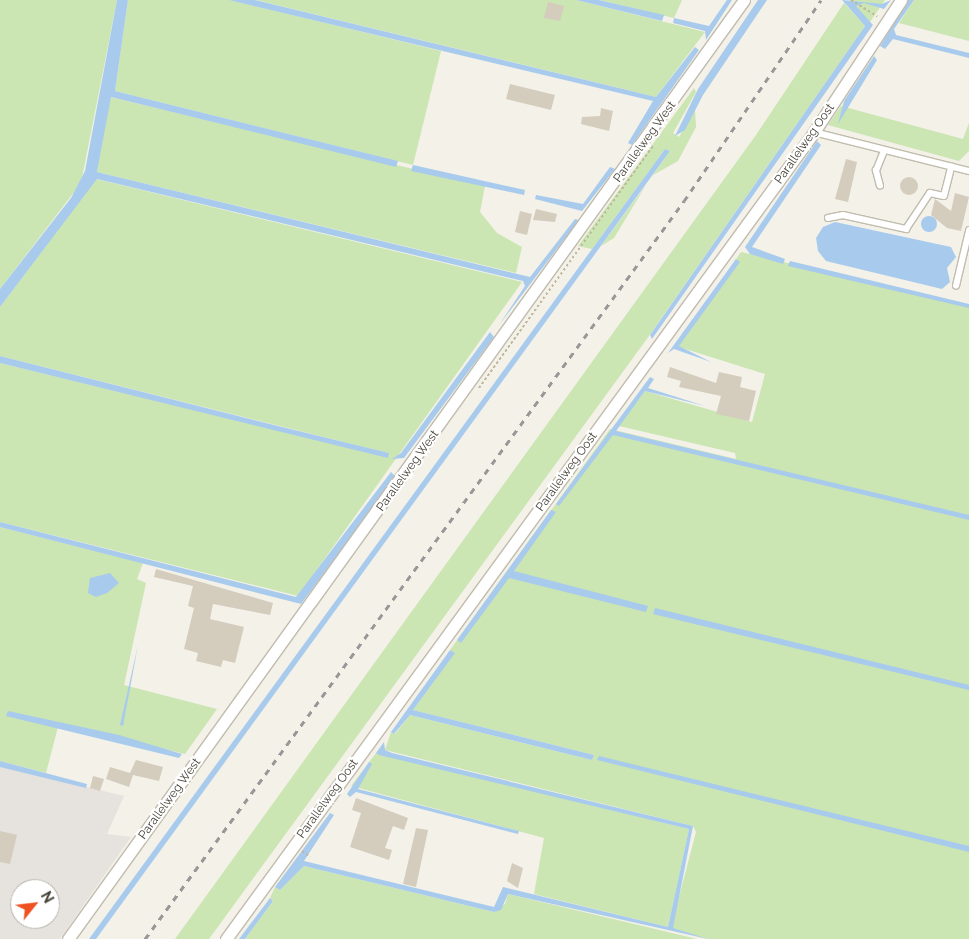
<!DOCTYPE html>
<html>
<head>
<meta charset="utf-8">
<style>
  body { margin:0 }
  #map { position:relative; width:969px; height:939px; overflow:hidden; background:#f3f1e8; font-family:Raleway,sans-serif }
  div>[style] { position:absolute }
  .industrial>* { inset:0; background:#e6e2dd }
  .green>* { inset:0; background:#cbe5b3 }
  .water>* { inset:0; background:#a8cbed }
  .round { border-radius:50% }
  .building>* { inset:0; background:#d4cdbe }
  .path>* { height:2px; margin-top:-1px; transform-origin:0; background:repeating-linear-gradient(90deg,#bfb69d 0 2.5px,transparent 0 5px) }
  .roads { filter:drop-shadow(1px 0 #c1bcae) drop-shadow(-1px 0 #c1bcae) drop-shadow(0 1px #c1bcae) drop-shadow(0 -1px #c1bcae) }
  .lane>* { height:5.5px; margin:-2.75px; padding:0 2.75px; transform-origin:2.75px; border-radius:2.75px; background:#fff }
  .street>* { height:11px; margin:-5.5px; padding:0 5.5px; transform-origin:5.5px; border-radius:5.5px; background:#fff }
  .rail>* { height:3px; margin-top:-1.5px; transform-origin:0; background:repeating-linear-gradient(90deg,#979797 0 6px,transparent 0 12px) }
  span { translate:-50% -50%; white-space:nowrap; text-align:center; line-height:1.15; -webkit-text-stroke:4.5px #fff; paint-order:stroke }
  .street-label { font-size:12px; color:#464237 }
  .north { position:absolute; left:10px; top:879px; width:50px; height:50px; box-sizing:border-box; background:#fff; border:1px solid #b5b3af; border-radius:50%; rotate:61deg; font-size:14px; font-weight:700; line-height:20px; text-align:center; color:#464237 }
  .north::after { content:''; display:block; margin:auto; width:18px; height:22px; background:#ef5123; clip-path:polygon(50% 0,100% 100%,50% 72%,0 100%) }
</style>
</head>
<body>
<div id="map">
  <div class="industrial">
    <i style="clip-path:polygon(evenodd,0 766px,124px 796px,107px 834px,131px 837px,60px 939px,0 939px,0 766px,20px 889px,50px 889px,50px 919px,20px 919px,20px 889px)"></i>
  </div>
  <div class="green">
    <i style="clip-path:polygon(0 0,117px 0,81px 183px,0 289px)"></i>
    <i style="clip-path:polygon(128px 0,230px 0,441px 51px,413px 165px,115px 91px)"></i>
    <i style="clip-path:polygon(256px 0,576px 0,705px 32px,656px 97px)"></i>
    <i style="clip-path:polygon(600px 0,682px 0,674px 18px)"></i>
    <i style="clip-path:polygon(849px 0,885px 0,870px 22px,853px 11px)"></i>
    <i style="clip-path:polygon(914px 0,969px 0,969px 41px,899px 23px)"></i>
    <i style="clip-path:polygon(844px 3px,865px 26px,649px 336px,209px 939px,175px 939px,756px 135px)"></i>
    <i style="clip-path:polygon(694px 88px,696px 92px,673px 133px,679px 137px,695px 109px,696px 127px,678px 161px,653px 175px,670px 151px,665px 149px,592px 249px,578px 246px)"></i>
    <i style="clip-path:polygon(110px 97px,485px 186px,480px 212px,497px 233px,522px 247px,516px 273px,97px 172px)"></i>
    <i style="clip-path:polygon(841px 106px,963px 139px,969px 123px,969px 151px,959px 161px,828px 125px)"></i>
    <i style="clip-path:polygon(96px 179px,522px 282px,298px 596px,0 522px,0 363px,388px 457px,388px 453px,0 356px,0 307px)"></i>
    <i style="clip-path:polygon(646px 185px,614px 238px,601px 246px)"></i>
    <i style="clip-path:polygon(741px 252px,969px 305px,969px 939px,708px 939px,685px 933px,673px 929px,672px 924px,696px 832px,693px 826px,385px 750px,391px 732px,395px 734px,410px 715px,592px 760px,594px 755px,413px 710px,454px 653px,450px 650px,610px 429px,736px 459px,735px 453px,619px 426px,645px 391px,752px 422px,765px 374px,676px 346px)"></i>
    <i style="clip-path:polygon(0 527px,143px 563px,137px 579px,146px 583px,124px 685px,217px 709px,185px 754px,59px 723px,46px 773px,0 761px)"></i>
    <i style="clip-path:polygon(376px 753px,689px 829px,668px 927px,534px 894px,544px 838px,351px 786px)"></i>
    <i style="clip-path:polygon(304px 866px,494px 912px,505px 904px,508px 894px,697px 939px,245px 939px,273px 901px,270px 898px,275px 887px,280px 890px)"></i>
  </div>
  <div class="water">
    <i style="clip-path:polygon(117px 0,128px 0,115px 91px,398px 161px,396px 167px,111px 97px,97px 172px,530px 277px,575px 219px,579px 220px,499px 325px,525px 286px,523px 281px,97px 179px,0 307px,0 289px,71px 198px,85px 171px)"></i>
    <i style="clip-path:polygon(229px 0,255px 0,656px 97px,695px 47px,699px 50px,632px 145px,628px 143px,653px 101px)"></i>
    <i style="clip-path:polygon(576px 0,599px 0,664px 15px,662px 21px)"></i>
    <i style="clip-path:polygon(727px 0,732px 0,706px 40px,705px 31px,673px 23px,674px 18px,709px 26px)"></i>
    <i style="clip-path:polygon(758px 0,767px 0,703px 95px,685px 130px,675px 136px,698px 89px)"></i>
    <i style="clip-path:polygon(842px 0,882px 4px,891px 0,884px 9px,864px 3px,856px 6px,873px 25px,652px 339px,650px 335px,865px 26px)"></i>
    <i style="clip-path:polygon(908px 0,914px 0,894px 29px,896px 35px,969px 53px,969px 58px,893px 39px,885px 49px,880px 46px)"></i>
    <i style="clip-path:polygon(874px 56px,877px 60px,838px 124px,844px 101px)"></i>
    <i style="clip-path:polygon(817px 141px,821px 145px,752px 247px,785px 259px,783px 264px,750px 254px,745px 247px)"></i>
    <i style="clip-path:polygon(665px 149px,670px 151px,96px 939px,89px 939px)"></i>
    <i style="clip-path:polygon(413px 165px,525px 190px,524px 195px,411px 171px)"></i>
    <i style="clip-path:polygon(610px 167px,615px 169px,582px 211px,535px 199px,536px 195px,583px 204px)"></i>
    <i class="round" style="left:921px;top:216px;width:16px;height:16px"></i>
    <i style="clip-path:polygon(835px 222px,951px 247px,956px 257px,947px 268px,950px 282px,942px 289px,826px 261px,818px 251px,816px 238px,823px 227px)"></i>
    <i style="clip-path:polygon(736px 259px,740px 262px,679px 346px,711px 362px,674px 349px,668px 353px)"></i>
    <i style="clip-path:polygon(790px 261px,969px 304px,969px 308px,788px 266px)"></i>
    <i style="clip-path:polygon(490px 332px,494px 337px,404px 458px,392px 459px,401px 453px)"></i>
    <i style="clip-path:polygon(0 356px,278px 426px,389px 453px,388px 458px,0 363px)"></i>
    <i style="clip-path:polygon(650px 377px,654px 379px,648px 388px,705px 406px,645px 391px,616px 431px,969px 515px,969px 520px,613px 435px,559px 506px,556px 504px)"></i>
    <i style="clip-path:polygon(391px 472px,396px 477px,301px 604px,0 527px,0 522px,296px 597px)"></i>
    <i style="clip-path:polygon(551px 510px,556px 512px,514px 571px,648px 606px,646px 612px,509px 578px,461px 643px,457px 640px)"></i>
    <i style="clip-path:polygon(110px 573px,119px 583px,107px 593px,96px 597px,88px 593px,90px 578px)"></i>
    <i style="clip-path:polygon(655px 608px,969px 685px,969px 690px,653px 614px)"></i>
    <i style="clip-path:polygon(138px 645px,123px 726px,120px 725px)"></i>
    <i style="clip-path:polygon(450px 650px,455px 653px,413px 710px,594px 755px,592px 760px,410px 715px,394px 734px,391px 732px)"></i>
    <i style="clip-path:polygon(8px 711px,119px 735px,182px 754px,179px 758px,6px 716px)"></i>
    <i style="clip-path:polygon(384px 742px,385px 750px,392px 753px,693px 826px,673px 928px,708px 939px,508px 894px,501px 910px,494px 912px,304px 866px,280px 890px,275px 887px,330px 813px,334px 815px,304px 861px,494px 907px,503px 887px,668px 927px,689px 829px,379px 755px,376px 753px)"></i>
    <i style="clip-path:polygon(599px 756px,969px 846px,969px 852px,597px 760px)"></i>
    <i style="clip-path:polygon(0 761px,87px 784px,86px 788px,0 767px)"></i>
    <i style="clip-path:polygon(369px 762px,372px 764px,358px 789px,519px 831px,518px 834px,356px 792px,350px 797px,347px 794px)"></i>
    <i style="clip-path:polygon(270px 898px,273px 901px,245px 939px,239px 939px)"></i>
  </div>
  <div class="building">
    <i style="clip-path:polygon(548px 2px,564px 6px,560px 21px,544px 18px)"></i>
    <i style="clip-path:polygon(510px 84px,555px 95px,551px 110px,506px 99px)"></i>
    <i style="clip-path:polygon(601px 108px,613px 111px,609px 131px,581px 124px,582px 117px,600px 116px)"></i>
    <i style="clip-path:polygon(846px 159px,857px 162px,848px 202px,835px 199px)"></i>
    <i class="round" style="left:900px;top:177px;width:18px;height:18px"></i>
    <i style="clip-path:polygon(955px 193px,969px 197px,961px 231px,947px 228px,931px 215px,935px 199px,951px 211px)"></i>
    <i style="clip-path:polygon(536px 209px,557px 214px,555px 222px,533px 220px)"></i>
    <i style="clip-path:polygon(520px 211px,532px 214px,527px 235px,515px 232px)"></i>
    <i style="clip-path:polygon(670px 367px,716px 383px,719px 372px,742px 377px,740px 387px,756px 391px,749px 421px,716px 414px,721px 396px,679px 387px,681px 381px,667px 377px)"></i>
    <i style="clip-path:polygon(156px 569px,273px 603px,270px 615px,213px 604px,210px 619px,244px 627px,235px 663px,223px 660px,221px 667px,196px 661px,198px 653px,184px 649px,194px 608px,188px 606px,193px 586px,154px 577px)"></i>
    <i style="clip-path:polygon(136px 760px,163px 767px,159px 781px,133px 775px,129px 787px,106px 779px,110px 767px,130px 773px)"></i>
    <i style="clip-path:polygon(93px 776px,104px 779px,100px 791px,90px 788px)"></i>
    <i style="clip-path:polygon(356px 798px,408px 818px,404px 830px,393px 826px,385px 848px,392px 850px,389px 860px,350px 847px,361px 813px,352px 810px)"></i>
    <i style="clip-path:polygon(416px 828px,428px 830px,416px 887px,403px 884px)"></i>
    <i style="clip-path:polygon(0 831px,17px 835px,10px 864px,0 862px)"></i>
    <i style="clip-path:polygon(512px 863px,523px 868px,518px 888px,507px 881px)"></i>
  </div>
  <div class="path">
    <i style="left:851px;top:0;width:31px;rotate:32deg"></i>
    <i style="left:479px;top:388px;width:298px;rotate:-54.3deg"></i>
    <i style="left:302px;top:851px;width:10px;rotate:37deg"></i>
  </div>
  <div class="roads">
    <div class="lane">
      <i style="left:814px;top:132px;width:160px;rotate:14.1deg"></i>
      <i style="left:880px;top:186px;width:16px;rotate:-105deg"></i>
      <i style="left:876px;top:171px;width:22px;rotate:-68deg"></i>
      <i style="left:828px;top:218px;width:15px;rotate:-11deg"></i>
      <i style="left:843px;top:215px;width:65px;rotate:12.5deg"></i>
      <i style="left:906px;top:229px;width:43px;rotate:-56.3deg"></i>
      <i style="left:930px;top:193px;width:14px;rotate:12deg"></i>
      <i style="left:944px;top:196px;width:30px;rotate:-76deg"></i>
      <i style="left:956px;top:286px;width:57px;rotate:-76.7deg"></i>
    </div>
    <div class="street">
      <i style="left:68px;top:939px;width:1157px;rotate:-54.25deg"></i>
      <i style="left:226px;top:939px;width:998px;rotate:-53.92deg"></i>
      <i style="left:814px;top:132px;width:158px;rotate:-56.6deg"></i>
    </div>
  </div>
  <div class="rail">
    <i style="left:145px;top:939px;width:914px;rotate:-53.86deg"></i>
    <i style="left:684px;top:201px;width:243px;rotate:-55.7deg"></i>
  </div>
  <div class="street-label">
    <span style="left:645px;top:142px;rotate:-54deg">Parallelweg West</span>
    <span style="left:805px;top:144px;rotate:-55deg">Parallelweg Oost</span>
    <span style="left:408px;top:471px;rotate:-54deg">Parallelweg West</span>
    <span style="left:567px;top:472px;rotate:-54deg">Parallelweg Oost</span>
    <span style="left:170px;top:799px;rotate:-54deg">Parallelweg West</span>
    <span style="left:328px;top:799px;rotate:-54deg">Parallelweg Oost</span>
  </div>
  <div class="north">N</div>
</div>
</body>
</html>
